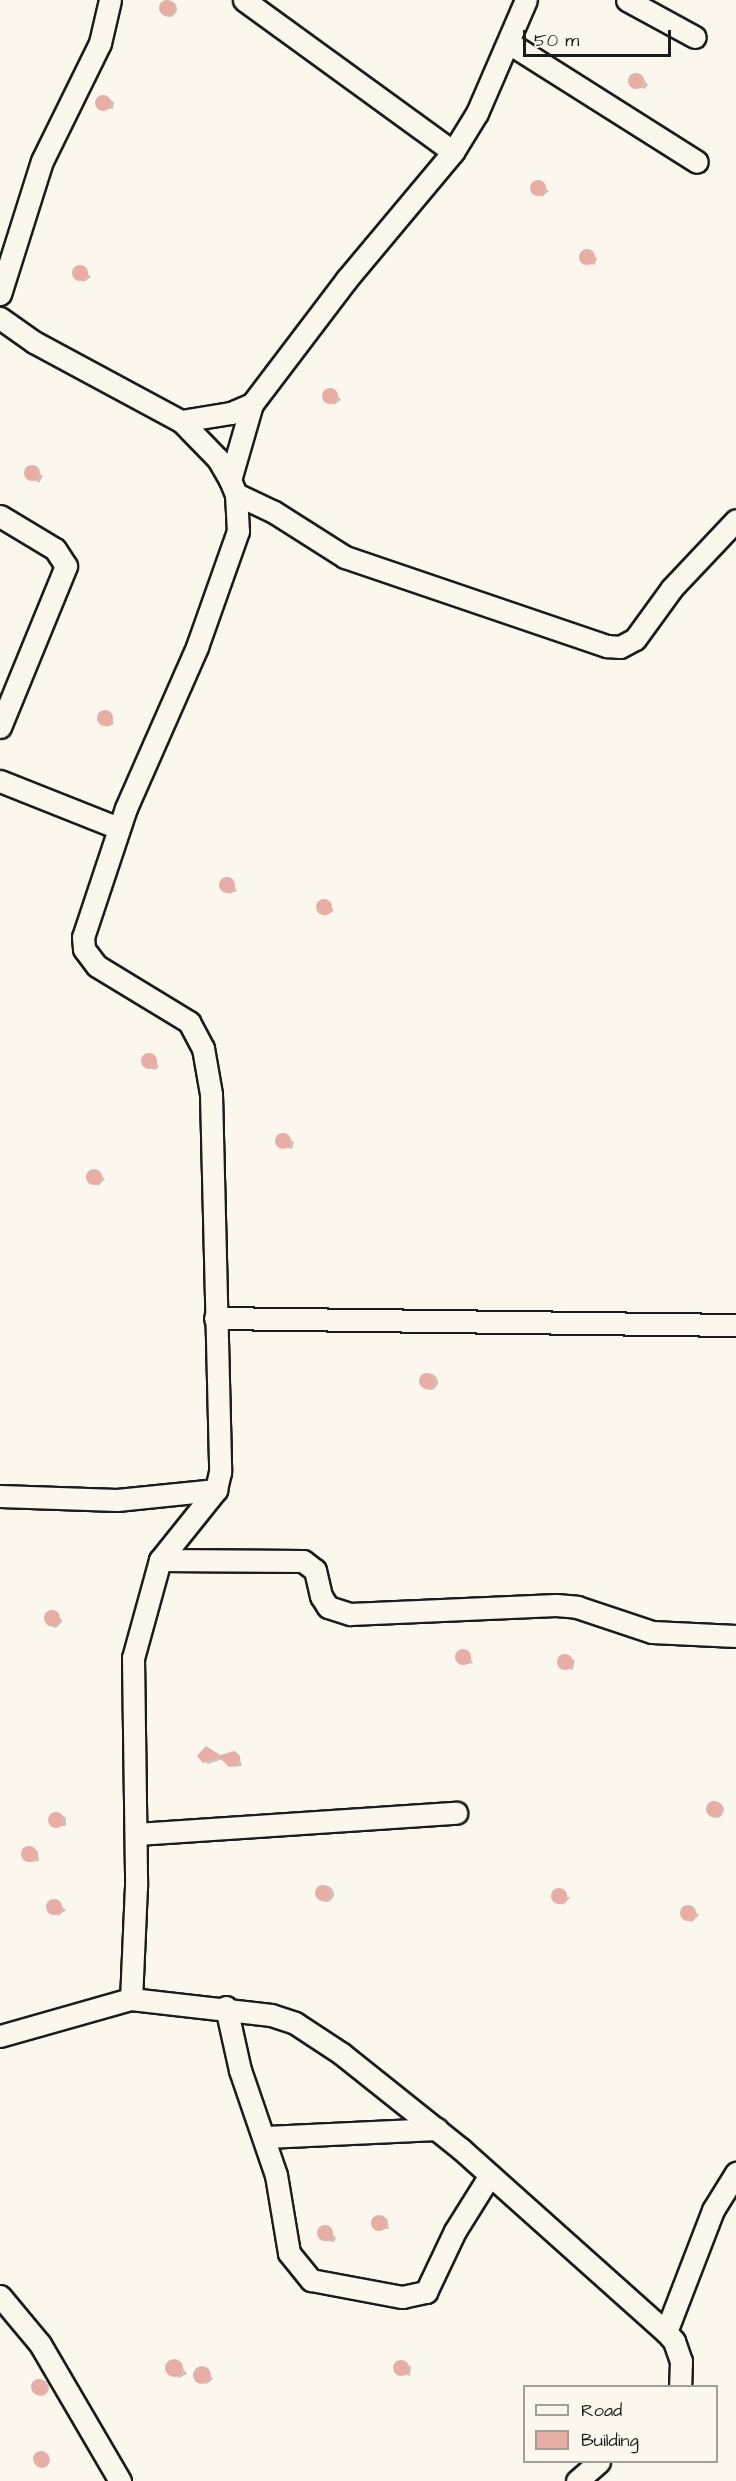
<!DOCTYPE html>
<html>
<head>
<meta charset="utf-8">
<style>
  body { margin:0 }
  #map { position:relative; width:736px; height:2481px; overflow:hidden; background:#fbf7ec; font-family:"Architects Daughter",sans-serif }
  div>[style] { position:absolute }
  .shadow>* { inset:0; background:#0003 }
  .round { border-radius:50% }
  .building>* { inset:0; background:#e8aea6 }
  .roads { filter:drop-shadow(2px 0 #1c1c1c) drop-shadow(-2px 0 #1c1c1c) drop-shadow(0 2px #1c1c1c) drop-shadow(0 -2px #1c1c1c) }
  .minor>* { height:21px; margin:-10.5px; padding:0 10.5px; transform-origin:10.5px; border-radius:10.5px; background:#fbf7ec }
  span { translate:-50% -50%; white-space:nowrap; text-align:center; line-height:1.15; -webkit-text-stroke:4.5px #fbf7ec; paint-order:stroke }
  .legend { position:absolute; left:523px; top:2385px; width:195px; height:78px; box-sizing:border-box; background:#fbf7ec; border:2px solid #a29f99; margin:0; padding:8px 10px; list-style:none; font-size:18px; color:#1c1c1c }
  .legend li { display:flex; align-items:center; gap:12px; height:30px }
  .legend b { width:30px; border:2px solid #a29f99 }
  .scale { position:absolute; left:523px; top:30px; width:148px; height:27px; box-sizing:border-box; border:3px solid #1c1c1c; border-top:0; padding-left:8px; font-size:18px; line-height:21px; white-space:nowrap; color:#1c1c1c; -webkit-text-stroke:4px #fbf7ec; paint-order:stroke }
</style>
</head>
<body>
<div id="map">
  <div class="shadow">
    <i class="round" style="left:161px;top:1px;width:16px;height:16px"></i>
    <i style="clip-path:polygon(641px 75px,648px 85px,645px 89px,632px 86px,632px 76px)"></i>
    <i style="clip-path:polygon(103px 96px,114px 102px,113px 109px,99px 108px,98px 98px)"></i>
    <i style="clip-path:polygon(537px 182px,549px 191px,542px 197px,531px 189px)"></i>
    <i style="clip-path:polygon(585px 250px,597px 258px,595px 265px,581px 261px)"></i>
    <i style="clip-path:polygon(80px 266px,91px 277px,84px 282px,74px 272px)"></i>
    <i style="clip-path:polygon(333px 389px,341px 400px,334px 405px,324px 395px)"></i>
    <i style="clip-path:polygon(32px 467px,43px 476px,39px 483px,26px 475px)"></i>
    <i style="clip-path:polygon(109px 712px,114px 724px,107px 727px,98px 721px,98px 715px)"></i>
    <i style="clip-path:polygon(231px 879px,237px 891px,229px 894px,221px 888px,221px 882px)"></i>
    <i style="clip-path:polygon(327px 900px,334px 911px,325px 916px,317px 910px,318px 903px)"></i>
    <i style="clip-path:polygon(153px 1055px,159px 1067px,155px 1070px,145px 1066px,143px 1058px)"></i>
    <i style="clip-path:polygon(280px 1135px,294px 1142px,292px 1149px,277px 1145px)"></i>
    <i style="clip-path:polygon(92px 1170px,105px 1179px,98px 1186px,87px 1177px)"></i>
    <i class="round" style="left:422px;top:1374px;width:16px;height:16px"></i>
    <i style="clip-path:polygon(54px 1612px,63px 1621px,56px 1628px,47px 1625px,45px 1617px)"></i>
    <i style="clip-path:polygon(467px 1651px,473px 1663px,463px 1665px,457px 1654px)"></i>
    <i style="clip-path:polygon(560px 1658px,575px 1660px,573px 1670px,560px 1666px)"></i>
    <i style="clip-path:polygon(206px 1748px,220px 1757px,239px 1755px,242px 1766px,231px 1767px,223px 1759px,208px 1764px,198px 1755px)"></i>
    <i class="round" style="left:708px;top:1802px;width:16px;height:16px"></i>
    <i style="clip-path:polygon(51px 1815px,66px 1817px,66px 1826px,51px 1826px)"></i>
    <i style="clip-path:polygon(24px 1848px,38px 1851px,39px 1861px,30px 1862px,22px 1853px)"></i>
    <i class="round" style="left:318px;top:1886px;width:16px;height:16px"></i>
    <i style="clip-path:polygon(556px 1890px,570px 1898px,563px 1905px,552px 1897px)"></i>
    <i style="clip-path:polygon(55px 1900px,66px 1910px,58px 1916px,48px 1906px)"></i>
    <i style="clip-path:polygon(690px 1907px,699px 1915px,692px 1922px,683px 1919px,681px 1911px)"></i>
    <i style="clip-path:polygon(377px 2216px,387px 2218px,389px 2229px,377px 2229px,372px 2222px)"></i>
    <i style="clip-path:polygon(327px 2227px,336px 2238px,334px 2242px,323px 2240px,319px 2231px)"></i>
    <i style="clip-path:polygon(176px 2361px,180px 2364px,187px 2374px,179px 2378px,166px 2368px)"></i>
    <i style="clip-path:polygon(398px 2362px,411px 2366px,410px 2376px,395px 2372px)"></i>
    <i style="clip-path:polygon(204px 2368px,213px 2379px,207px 2384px,193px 2374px)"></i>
    <i class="round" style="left:33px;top:2380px;width:16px;height:16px"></i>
    <i class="round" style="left:34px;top:2452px;width:16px;height:16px"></i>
  </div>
  <div class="building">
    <i class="round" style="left:159px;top:0;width:16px;height:16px"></i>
    <i class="round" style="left:628px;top:73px;width:16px;height:16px"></i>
    <i class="round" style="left:95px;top:95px;width:16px;height:16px"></i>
    <i class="round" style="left:530px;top:180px;width:16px;height:16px"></i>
    <i class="round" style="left:579px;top:249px;width:16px;height:16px"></i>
    <i class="round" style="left:72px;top:265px;width:16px;height:16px"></i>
    <i class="round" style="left:322px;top:388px;width:16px;height:16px"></i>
    <i class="round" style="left:24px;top:465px;width:16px;height:16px"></i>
    <i class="round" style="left:97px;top:710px;width:16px;height:16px"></i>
    <i class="round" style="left:219px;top:877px;width:16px;height:16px"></i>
    <i class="round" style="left:316px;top:899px;width:16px;height:16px"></i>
    <i class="round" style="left:141px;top:1053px;width:16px;height:16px"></i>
    <i class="round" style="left:275px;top:1133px;width:16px;height:16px"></i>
    <i class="round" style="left:86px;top:1169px;width:16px;height:16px"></i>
    <i class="round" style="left:419px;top:1373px;width:16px;height:16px"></i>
    <i class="round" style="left:44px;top:1610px;width:16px;height:16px"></i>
    <i class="round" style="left:455px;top:1649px;width:16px;height:16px"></i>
    <i class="round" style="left:557px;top:1654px;width:16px;height:16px"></i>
    <i style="clip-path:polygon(206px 1746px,220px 1755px,235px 1751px,240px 1756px,239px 1764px,229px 1767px,219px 1757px,203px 1763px,197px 1756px)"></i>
    <i class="round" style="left:706px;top:1801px;width:16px;height:16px"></i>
    <i class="round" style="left:48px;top:1812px;width:16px;height:16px"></i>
    <i class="round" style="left:21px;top:1846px;width:16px;height:16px"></i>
    <i class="round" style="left:315px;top:1885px;width:16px;height:16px"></i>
    <i class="round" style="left:551px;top:1888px;width:16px;height:16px"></i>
    <i class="round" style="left:46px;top:1899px;width:16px;height:16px"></i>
    <i class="round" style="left:680px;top:1905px;width:16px;height:16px"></i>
    <i class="round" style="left:371px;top:2215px;width:16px;height:16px"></i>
    <i class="round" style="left:317px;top:2225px;width:16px;height:16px"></i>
    <i class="round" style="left:165px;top:2359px;width:18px;height:18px"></i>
    <i class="round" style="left:393px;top:2360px;width:16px;height:16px"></i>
    <i class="round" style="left:193px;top:2366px;width:18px;height:18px"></i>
    <i class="round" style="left:31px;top:2379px;width:16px;height:16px"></i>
    <i class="round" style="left:33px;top:2451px;width:16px;height:16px"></i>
  </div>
  <div class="roads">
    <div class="minor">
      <i style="left:244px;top:0;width:258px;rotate:36deg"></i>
      <i style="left:627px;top:0;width:77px;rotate:28.6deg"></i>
      <i style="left:509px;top:43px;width:222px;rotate:32.3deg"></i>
      <i style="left:0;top:294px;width:139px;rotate:-72.5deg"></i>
      <i style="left:42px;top:161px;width:131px;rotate:-63.8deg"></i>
      <i style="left:100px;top:43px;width:44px;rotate:-76.9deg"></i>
      <i style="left:0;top:318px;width:42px;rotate:35.2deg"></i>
      <i style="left:34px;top:342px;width:167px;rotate:28.3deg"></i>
      <i style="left:181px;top:421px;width:51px;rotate:-9.1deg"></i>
      <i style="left:231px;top:413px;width:23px;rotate:-23deg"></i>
      <i style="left:252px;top:404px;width:156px;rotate:-52.8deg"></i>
      <i style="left:346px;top:280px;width:167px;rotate:-50.1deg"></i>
      <i style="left:453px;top:152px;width:46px;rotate:-58.4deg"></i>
      <i style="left:477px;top:113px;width:123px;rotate:-66.6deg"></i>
      <i style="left:181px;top:421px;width:53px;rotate:45.8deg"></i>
      <i style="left:218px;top:459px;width:24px;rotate:60deg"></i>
      <i style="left:230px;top:480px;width:15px;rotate:67deg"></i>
      <i style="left:236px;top:494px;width:37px;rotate:87deg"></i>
      <i style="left:238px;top:531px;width:123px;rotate:109.5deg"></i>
      <i style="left:197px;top:647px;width:176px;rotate:113.8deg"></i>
      <i style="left:126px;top:808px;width:136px;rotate:108.4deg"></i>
      <i style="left:83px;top:937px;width:12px;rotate:85deg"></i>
      <i style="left:84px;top:949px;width:21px;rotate:53deg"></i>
      <i style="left:97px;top:966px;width:108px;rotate:31.3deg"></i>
      <i style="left:189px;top:1022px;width:30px;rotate:62deg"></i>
      <i style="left:203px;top:1048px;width:47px;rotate:80.1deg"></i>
      <i style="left:211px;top:1094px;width:378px;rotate:88.6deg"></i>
      <i style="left:220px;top:1472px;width:18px;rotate:103deg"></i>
      <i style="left:216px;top:1490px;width:90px;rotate:128.7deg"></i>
      <i style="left:160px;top:1560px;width:102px;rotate:105.4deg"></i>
      <i style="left:133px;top:1658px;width:228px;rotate:89.2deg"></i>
      <i style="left:136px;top:1886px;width:113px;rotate:92.5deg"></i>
      <i style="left:131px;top:1999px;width:141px;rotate:6.5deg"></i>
      <i style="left:271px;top:2015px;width:25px;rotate:18deg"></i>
      <i style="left:295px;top:2023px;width:56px;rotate:33.4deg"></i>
      <i style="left:342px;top:2054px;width:152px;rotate:38.6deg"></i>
      <i style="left:461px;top:2149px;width:275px;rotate:41.8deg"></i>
      <i style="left:666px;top:2332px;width:12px;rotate:48deg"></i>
      <i style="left:674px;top:2341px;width:21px;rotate:71deg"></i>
      <i style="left:681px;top:2361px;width:25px;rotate:92deg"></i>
      <i style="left:230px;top:480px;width:79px;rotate:-73.9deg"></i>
      <i style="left:236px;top:494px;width:42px;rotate:25.3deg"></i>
      <i style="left:274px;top:512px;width:84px;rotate:32.4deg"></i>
      <i style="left:345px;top:557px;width:277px;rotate:18.8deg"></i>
      <i style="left:607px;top:646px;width:13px;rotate:4deg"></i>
      <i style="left:620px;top:647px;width:17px;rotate:-28deg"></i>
      <i style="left:635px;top:639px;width:63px;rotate:-54deg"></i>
      <i style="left:672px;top:588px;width:93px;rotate:-46.7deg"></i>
      <i style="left:0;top:516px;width:64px;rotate:31deg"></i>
      <i style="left:55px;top:549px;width:20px;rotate:57deg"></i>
      <i style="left:66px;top:566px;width:174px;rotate:112.3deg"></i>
      <i style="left:0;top:781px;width:127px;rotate:21.7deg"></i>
      <i style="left:215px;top:1318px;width:521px;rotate:0.77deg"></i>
      <i style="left:0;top:1496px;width:117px;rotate:2deg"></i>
      <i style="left:117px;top:1500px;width:100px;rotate:-5.8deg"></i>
      <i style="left:160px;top:1560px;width:143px;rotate:0.4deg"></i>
      <i style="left:303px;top:1561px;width:15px;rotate:37deg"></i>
      <i style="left:315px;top:1570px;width:27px;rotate:77deg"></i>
      <i style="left:321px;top:1596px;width:13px;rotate:58deg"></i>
      <i style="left:328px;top:1607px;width:23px;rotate:18deg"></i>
      <i style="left:350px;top:1614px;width:206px;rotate:-2.5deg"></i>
      <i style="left:556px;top:1605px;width:21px;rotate:5deg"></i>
      <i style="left:577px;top:1607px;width:79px;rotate:18.4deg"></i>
      <i style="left:652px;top:1632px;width:84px;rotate:2.7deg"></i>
      <i style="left:136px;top:1834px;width:321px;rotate:-3.8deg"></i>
      <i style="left:226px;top:2007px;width:65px;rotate:77.5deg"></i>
      <i style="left:240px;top:2070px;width:111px;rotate:71.1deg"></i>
      <i style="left:276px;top:2175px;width:79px;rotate:80.5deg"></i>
      <i style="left:289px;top:2253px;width:35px;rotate:51deg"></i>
      <i style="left:311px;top:2280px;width:93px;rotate:10.6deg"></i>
      <i style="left:402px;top:2297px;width:25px;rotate:-12deg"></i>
      <i style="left:426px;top:2292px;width:68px;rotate:-64.6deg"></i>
      <i style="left:455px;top:2231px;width:66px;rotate:-58deg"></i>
      <i style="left:0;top:2036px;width:136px;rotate:-15.8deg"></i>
      <i style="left:266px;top:2137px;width:171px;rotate:-2.7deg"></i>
      <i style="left:0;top:2296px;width:62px;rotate:50.2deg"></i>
      <i style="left:40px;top:2344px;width:159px;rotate:59.7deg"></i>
      <i style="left:666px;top:2332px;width:131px;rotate:-68.9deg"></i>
      <i style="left:713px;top:2210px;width:44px;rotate:-58.1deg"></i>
      <i style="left:577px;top:2481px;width:29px;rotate:-41deg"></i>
    </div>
  </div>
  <ul class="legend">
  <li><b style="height:8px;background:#fbf7ec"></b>Road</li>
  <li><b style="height:16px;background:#e8aea6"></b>Building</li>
  </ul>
  <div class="scale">50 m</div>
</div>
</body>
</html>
